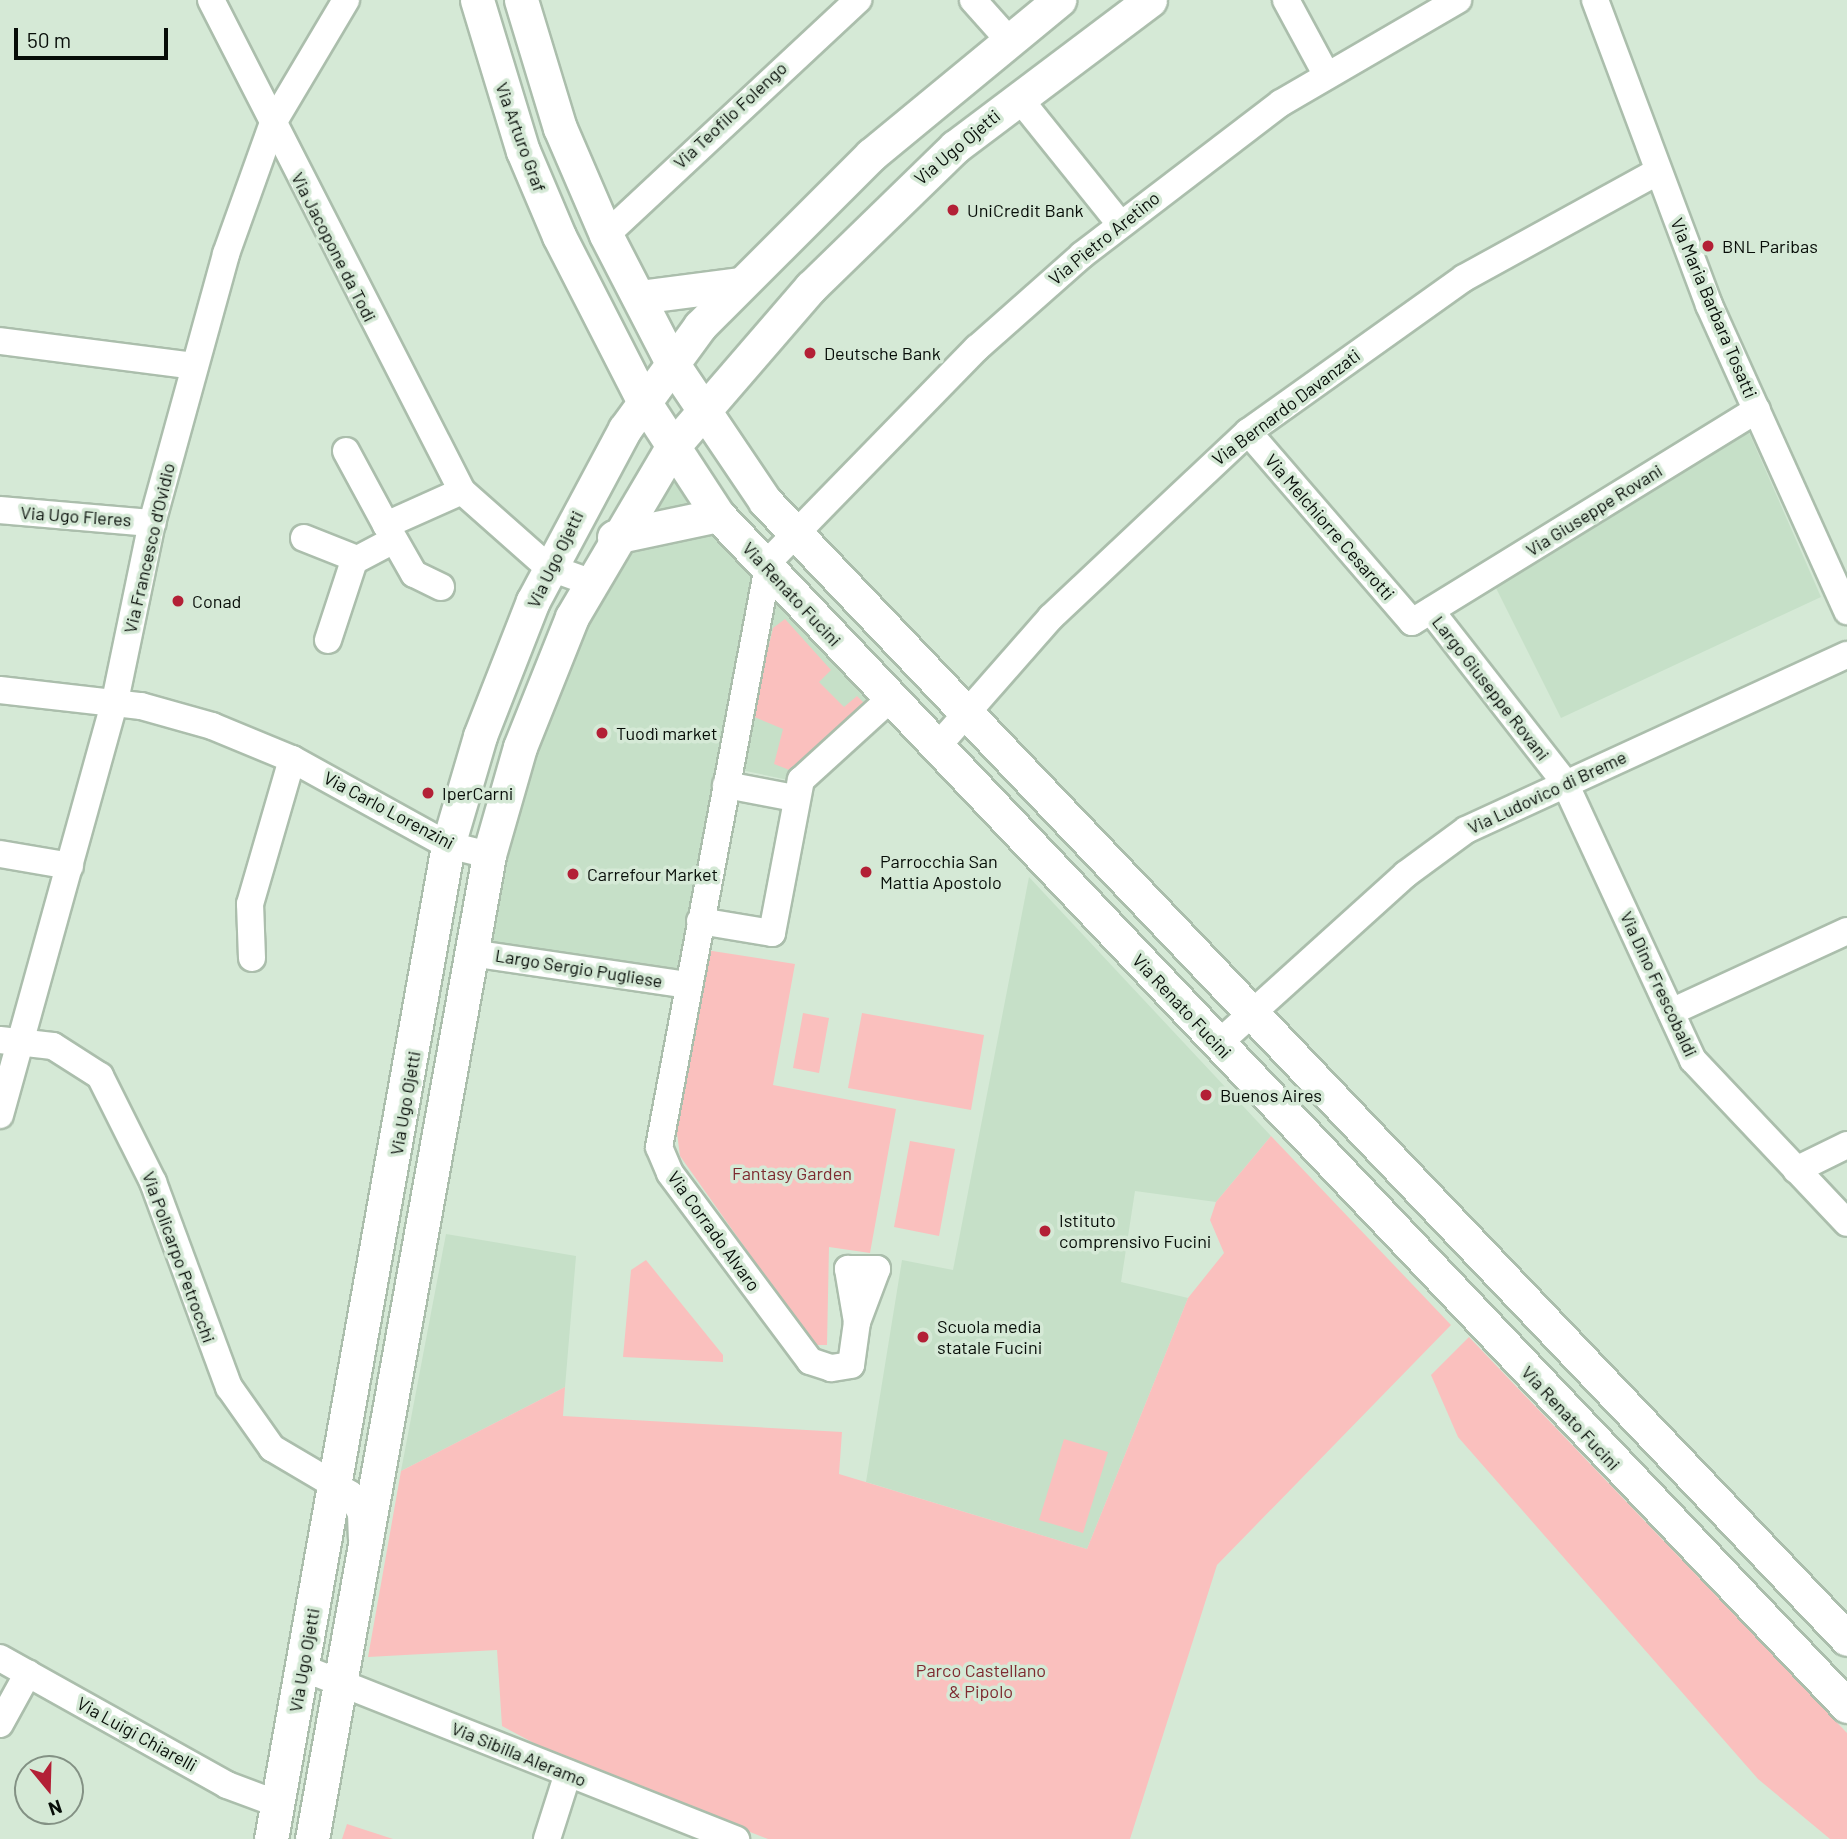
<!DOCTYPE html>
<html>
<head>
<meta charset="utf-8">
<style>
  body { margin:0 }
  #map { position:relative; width:1847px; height:1839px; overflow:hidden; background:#d5e9d6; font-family:Barlow,sans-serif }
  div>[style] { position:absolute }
  .built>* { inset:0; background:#c6e0c8 }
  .green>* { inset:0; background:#fac0be }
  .roads { filter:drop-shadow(2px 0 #abbeac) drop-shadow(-2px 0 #abbeac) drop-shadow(0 2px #abbeac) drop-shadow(0 -2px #abbeac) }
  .minor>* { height:26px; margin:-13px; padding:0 13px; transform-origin:13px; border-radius:13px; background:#fff }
  .major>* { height:33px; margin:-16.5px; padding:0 16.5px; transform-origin:16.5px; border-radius:16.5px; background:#fff }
  .dots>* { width:19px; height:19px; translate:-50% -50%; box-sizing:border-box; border:4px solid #d5e9d6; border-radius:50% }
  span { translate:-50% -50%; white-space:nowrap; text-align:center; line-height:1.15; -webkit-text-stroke:7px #d5e9d6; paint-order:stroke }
  .street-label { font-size:18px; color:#070d08 }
  .poi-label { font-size:18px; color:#070d08 }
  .left { translate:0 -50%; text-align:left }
  .park-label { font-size:18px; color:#7e2a30 }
  .north { position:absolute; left:14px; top:1755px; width:70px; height:70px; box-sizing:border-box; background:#d5e9d6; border:2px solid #839184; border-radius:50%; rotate:161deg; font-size:19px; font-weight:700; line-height:28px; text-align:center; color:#070d08 }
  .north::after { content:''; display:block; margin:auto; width:24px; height:32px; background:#b32036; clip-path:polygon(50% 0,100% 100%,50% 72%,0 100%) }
  .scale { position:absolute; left:14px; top:28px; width:154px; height:32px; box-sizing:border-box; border:4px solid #070d08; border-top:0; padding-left:9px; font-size:21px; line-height:24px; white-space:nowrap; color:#070d08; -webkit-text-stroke:5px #d5e9d6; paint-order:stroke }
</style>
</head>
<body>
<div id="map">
  <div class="built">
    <i style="clip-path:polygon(1747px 428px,1821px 597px,1561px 718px,1493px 582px)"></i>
    <i style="clip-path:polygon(673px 475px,883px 699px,793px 781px,741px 770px,698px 984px,476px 945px,493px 861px,592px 592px)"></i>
    <i style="clip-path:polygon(1029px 877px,1271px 1136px,1216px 1202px,1135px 1191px,1121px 1282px,1188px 1298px,1087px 1549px,866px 1482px,902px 1260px,953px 1270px)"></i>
    <i style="clip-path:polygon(446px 1234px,576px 1256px,565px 1387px,401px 1471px)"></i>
  </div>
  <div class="green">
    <i style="clip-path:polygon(785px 619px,831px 670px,819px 682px,844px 707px,857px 696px,865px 704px,792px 771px,774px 764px,783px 729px,752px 716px,773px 628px)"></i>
    <i style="clip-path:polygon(706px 950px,795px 964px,773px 1085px,896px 1109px,870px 1253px,829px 1247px,827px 1345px,814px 1345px,680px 1156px,677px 1133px)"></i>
    <i style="clip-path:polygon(803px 1013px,829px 1018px,819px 1073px,793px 1068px)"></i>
    <i style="clip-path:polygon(862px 1013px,984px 1035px,971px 1110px,848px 1088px)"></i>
    <i style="clip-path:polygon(1271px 1136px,1451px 1325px,1217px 1565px,1130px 1839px,768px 1839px,562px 1758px,502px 1726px,497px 1650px,368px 1657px,401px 1471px,565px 1387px,563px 1416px,842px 1432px,839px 1474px,1087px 1549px,1188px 1298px,1224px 1253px,1210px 1220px,1216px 1202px)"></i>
    <i style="clip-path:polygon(910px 1141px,955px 1149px,939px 1236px,894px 1227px)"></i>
    <i style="clip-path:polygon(646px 1260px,723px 1355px,723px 1362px,623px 1357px,631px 1270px)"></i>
    <i style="clip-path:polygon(1469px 1337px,1847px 1733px,1847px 1839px,1830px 1839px,1758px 1779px,1458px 1437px,1431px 1375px)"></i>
    <i style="clip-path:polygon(1064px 1439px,1108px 1452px,1083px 1533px,1039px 1520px)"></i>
    <i style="clip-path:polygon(347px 1824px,393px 1839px,342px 1839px)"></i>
  </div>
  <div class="roads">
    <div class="minor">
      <i style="left:211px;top:0;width:551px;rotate:62.92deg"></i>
      <i style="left:462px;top:491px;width:115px;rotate:41.5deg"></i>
      <i style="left:548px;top:567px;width:45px;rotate:19.7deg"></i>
      <i style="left:973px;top:0;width:51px;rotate:48.2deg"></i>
      <i style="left:1286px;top:0;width:84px;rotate:61.6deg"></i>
      <i style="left:1595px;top:0;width:326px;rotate:69.5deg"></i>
      <i style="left:1709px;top:305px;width:336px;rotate:65.7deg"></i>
      <i style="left:1018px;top:97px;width:163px;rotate:51.2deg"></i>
      <i style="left:606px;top:235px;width:345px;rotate:-43deg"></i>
      <i style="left:0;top:341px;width:196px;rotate:7.3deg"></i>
      <i style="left:1248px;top:432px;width:251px;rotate:49.2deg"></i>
      <i style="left:1412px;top:622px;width:405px;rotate:-31.6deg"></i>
      <i style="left:346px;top:451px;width:84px;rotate:61.6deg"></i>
      <i style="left:0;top:510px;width:153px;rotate:4.9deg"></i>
      <i style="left:304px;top:538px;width:57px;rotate:21.6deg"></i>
      <i style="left:441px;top:587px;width:30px;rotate:-154deg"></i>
      <i style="left:414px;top:574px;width:56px;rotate:-119.7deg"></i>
      <i style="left:386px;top:525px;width:83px;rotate:-24.1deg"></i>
      <i style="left:1431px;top:611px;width:216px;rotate:52deg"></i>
      <i style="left:1564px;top:781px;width:307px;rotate:65.2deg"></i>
      <i style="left:1693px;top:1060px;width:224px;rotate:46.6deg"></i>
      <i style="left:328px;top:640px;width:83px;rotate:-71.8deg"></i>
      <i style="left:354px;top:561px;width:45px;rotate:-27.7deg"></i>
      <i style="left:0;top:690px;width:142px;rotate:6.5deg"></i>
      <i style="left:141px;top:706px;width:74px;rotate:15.7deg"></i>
      <i style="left:212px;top:726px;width:87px;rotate:22.4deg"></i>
      <i style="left:292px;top:759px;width:178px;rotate:28.9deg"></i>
      <i style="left:448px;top:845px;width:42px;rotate:13.7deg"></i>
      <i style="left:936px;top:748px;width:174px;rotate:-48.7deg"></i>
      <i style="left:1051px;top:617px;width:270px;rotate:-43.2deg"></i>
      <i style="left:1248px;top:432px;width:265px;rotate:-35.5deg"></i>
      <i style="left:1464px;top:278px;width:220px;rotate:-28.8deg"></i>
      <i style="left:726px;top:785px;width:70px;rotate:10.7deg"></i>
      <i style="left:0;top:854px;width:71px;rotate:9.7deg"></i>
      <i style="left:700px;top:921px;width:73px;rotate:9.5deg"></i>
      <i style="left:772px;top:933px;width:156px;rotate:-79.3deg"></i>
      <i style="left:801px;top:780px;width:120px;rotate:-42.3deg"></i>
      <i style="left:471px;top:953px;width:218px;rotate:8.4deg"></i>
      <i style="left:252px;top:958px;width:54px;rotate:-92.1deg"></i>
      <i style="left:250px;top:904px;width:151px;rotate:-73.8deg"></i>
      <i style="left:1671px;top:1012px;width:194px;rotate:-24.7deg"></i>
      <i style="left:0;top:1040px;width:53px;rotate:6.5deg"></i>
      <i style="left:53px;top:1046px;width:56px;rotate:32.6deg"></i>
      <i style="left:100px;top:1076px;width:119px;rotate:63.4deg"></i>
      <i style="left:153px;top:1182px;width:219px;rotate:69.7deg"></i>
      <i style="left:229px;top:1387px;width:75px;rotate:54.8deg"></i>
      <i style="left:272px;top:1448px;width:91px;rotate:30.5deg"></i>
      <i style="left:350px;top:1494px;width:22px;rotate:60deg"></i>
      <i style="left:361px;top:1513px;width:25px;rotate:88deg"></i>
      <i style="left:1218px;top:1044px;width:253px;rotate:-42.1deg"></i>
      <i style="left:1406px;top:874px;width:74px;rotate:-36.3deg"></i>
      <i style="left:1466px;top:830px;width:419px;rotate:-24.7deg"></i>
      <i style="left:0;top:1115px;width:430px;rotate:-74.5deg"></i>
      <i style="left:115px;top:701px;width:182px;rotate:-78.3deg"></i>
      <i style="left:152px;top:523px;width:279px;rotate:-74.6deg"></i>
      <i style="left:226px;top:254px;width:139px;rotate:-70.3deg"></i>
      <i style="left:273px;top:123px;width:143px;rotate:-59.3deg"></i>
      <i style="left:1796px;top:1170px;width:57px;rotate:-26.1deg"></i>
      <i style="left:857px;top:1322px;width:54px;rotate:-99.6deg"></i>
      <i style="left:848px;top:1269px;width:29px"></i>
      <i style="left:877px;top:1269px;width:57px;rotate:110.7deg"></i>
      <i style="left:857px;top:1322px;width:43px;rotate:97.9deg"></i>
      <i style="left:851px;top:1365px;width:20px;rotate:171deg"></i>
      <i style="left:831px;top:1368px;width:22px;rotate:-162deg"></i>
      <i style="left:810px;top:1361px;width:234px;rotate:-126.7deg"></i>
      <i style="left:670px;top:1173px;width:28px;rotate:-113deg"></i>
      <i style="left:659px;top:1147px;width:596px;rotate:-79.37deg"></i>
      <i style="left:769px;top:561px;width:298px;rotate:-45.7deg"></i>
      <i style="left:977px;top:348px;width:140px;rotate:-41.5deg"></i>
      <i style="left:1082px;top:255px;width:250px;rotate:-37.4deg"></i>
      <i style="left:1281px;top:103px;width:205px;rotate:-30.2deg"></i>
      <i style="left:0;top:1658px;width:260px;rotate:29.2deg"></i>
      <i style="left:227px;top:1785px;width:54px;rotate:20.4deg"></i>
      <i style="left:303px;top:1668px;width:466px;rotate:21.6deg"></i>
      <i style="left:0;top:1724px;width:58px;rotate:-61.2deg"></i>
      <i style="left:547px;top:1839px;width:69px;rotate:-72.3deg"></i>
    </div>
    <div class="major">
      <i style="left:477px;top:0;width:158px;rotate:73.1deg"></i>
      <i style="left:523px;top:151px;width:92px;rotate:67deg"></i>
      <i style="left:559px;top:236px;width:184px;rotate:62.9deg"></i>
      <i style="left:643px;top:400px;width:137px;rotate:56.9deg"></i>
      <i style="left:718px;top:515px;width:1641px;rotate:46.53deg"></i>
      <i style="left:521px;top:0;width:134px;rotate:73.1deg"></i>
      <i style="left:560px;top:128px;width:116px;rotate:66.7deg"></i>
      <i style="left:606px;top:235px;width:144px;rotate:62.7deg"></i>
      <i style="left:672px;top:363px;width:166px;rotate:56deg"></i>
      <i style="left:765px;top:501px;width:1570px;rotate:46.44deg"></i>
      <i style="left:639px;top:297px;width:101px;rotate:-7.4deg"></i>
      <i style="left:614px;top:537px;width:106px;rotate:-11.9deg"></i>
      <i style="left:271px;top:1839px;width:1010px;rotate:-79.9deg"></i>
      <i style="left:448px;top:845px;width:114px;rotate:-73.6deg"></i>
      <i style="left:480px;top:736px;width:145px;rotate:-68.6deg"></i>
      <i style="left:533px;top:601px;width:195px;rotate:-61.9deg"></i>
      <i style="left:625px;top:429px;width:127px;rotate:-53.9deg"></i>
      <i style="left:700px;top:326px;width:242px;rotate:-45deg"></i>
      <i style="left:871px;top:155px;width:244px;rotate:-39.5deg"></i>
      <i style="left:312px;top:1839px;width:1000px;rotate:-79.8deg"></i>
      <i style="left:489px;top:855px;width:112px;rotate:-74deg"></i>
      <i style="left:520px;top:747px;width:140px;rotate:-68.2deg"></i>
      <i style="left:572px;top:617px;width:195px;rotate:-59.5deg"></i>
      <i style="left:671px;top:449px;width:214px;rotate:-49.2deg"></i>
      <i style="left:811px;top:287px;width:201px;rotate:-44.2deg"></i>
      <i style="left:955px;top:147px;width:244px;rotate:-37deg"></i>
    </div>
  </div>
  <div class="dots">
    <i style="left:953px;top:210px;background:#b32036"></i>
    <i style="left:1708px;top:246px;background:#b32036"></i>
    <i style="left:810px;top:353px;background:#b32036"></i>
    <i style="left:178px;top:601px;background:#b32036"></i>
    <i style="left:602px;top:733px;background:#b32036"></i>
    <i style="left:428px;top:793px;background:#b32036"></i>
    <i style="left:866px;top:872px;background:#b32036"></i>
    <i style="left:573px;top:874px;background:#b32036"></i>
    <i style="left:1206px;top:1095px;background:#b32036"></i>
    <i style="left:1045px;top:1231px;background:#b32036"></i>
    <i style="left:923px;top:1337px;background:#b32036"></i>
  </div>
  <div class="street-label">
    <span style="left:730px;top:115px;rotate:-43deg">Via Teofilo Folengo</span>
    <span style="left:521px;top:137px;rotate:70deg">Via Arturo Graf</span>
    <span style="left:957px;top:147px;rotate:-40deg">Via Ugo Ojetti</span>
    <span style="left:1104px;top:238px;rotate:-39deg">Via Pietro Aretino</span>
    <span style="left:334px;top:247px;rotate:63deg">Via Jacopone da Todi</span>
    <span style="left:1714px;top:308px;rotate:67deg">Via Maria Barbara Tosatti</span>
    <span style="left:1286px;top:407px;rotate:-37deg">Via Bernardo Davanzati</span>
    <span style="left:1594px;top:510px;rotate:-32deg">Via Giuseppe Rovani</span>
    <span style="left:76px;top:516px;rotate:4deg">Via Ugo Fleres</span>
    <span style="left:1330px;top:527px;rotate:49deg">Via Melchiorre Cesarotti</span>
    <span style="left:149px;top:548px;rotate:-77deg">Via Francesco d'Ovidio</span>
    <span style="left:555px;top:559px;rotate:-64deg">Via Ugo Ojetti</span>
    <span style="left:792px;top:594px;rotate:47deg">Via Renato Fucini</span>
    <span style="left:1491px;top:688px;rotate:52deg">Largo Giuseppe Rovani</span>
    <span style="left:1547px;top:792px;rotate:-25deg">Via Ludovico di Breme</span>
    <span style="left:389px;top:810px;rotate:28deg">Via Carlo Lorenzini</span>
    <span style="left:579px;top:968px;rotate:9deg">Largo Sergio Pugliese</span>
    <span style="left:1659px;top:984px;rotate:65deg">Via Dino Frescobaldi</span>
    <span style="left:1182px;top:1006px;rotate:47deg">Via Renato Fucini</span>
    <span style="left:405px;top:1103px;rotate:-80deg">Via Ugo Ojetti</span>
    <span style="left:714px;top:1231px;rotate:54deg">Via Corrado Alvaro</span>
    <span style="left:179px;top:1257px;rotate:70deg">Via Policarpo Petrocchi</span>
    <span style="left:1571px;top:1418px;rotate:47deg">Via Renato Fucini</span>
    <span style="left:304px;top:1660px;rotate:-80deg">Via Ugo Ojetti</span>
    <span style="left:137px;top:1734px;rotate:29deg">Via Luigi Chiarelli</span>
    <span style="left:519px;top:1754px;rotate:22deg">Via Sibilla Aleramo</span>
  </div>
  <div class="poi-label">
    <span class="left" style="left:967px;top:210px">UniCredit Bank</span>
    <span class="left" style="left:1722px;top:246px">BNL Paribas</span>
    <span class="left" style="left:824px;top:353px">Deutsche Bank</span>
    <span class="left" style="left:192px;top:601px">Conad</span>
    <span class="left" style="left:616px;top:733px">Tuodì market</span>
    <span class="left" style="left:442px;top:793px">IperCarni</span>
    <span class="left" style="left:880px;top:872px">Parrocchia San<br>Mattia Apostolo</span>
    <span class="left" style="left:587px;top:874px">Carrefour Market</span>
    <span class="left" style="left:1220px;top:1095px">Buenos Aires</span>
    <span class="left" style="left:1059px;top:1231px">Istituto<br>comprensivo Fucini</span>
    <span class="left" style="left:937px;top:1337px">Scuola media<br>statale Fucini</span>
  </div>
  <div class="park-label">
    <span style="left:792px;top:1173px">Fantasy Garden</span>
    <span style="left:981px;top:1681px">Parco Castellano<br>&amp; Pipolo</span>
  </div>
  <div class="north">N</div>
  <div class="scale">50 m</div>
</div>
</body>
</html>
